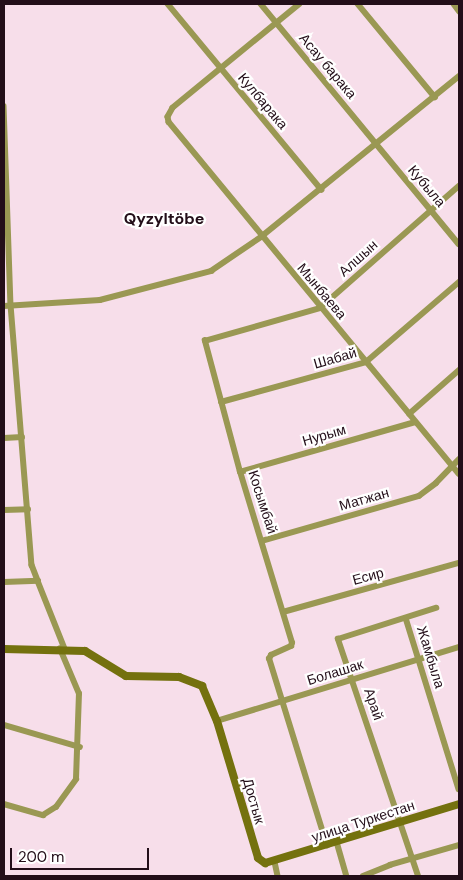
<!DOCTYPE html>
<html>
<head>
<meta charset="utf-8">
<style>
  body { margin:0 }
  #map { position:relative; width:463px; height:880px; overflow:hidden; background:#f7deea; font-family:"DM Sans",sans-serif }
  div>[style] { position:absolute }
  .street>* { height:5.5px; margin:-2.75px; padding:0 2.75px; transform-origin:2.75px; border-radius:2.75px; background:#9a9853 }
  .secondary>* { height:8px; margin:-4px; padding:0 4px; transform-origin:4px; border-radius:4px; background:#74710e }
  span { translate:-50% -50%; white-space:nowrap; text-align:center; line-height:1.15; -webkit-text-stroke:4.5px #fff; paint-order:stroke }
  .street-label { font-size:14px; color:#230e19 }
  .quarter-label { font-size:16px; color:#230e19; font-weight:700 }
  .frame { position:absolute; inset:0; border:5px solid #230e19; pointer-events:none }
  .scale { position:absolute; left:10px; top:848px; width:139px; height:22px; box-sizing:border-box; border:2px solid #230e19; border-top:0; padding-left:6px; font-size:15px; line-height:18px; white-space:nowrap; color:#230e19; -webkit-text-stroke:4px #fff; paint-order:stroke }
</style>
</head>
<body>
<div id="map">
  <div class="street">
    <i style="left:168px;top:4px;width:241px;rotate:50.4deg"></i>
    <i style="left:261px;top:4px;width:311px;rotate:50.5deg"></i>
    <i style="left:300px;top:4px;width:164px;rotate:140.7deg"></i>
    <i style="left:173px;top:108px;width:10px;rotate:119deg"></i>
    <i style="left:168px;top:117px;width:5px;rotate:79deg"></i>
    <i style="left:169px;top:122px;width:456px;rotate:50.5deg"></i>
    <i style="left:358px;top:4px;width:121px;rotate:50.4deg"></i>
    <i style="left:454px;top:4px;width:9px;rotate:54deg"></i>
    <i style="left:4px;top:106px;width:199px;rotate:88deg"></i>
    <i style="left:11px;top:305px;width:261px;rotate:85.4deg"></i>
    <i style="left:32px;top:565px;width:17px;rotate:69deg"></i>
    <i style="left:4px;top:306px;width:96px;rotate:-3.6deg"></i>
    <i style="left:100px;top:300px;width:115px;rotate:-14.6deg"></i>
    <i style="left:211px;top:271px;width:60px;rotate:-34.2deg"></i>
    <i style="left:261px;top:237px;width:255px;rotate:-39.1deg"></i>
    <i style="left:221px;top:402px;width:150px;rotate:-15.4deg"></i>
    <i style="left:366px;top:362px;width:123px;rotate:-40.7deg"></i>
    <i style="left:409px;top:414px;width:67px;rotate:-41.3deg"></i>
    <i style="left:4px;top:438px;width:18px;rotate:-3deg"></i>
    <i style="left:240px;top:472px;width:182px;rotate:-15.9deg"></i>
    <i style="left:4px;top:510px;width:24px;rotate:-2deg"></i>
    <i style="left:262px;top:541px;width:163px;rotate:-16deg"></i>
    <i style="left:419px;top:496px;width:21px;rotate:-37deg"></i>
    <i style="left:436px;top:483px;width:33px;rotate:-46deg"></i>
    <i style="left:4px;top:582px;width:34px;rotate:-2deg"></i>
    <i style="left:38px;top:581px;width:73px;rotate:68.3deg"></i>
    <i style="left:283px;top:612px;width:183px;rotate:-15.6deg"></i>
    <i style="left:406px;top:618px;width:179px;rotate:72.8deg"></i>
    <i style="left:217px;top:721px;width:253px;rotate:-17deg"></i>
    <i style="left:4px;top:725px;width:79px;rotate:16.1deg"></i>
    <i style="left:4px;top:804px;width:41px;rotate:15.8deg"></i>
    <i style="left:43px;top:815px;width:15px;rotate:-32deg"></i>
    <i style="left:56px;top:807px;width:34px;rotate:-54deg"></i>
    <i style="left:76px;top:779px;width:85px;rotate:-88deg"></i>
    <i style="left:79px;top:694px;width:49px;rotate:-112.9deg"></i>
    <i style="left:337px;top:842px;width:35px;rotate:74deg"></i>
    <i style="left:327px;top:846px;width:196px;rotate:-107.2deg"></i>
    <i style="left:269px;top:659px;width:4px;rotate:-63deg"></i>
    <i style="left:271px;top:655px;width:22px;rotate:-24deg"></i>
    <i style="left:291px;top:646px;width:3px;rotate:-72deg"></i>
    <i style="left:292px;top:643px;width:179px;rotate:-106.9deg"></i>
    <i style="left:240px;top:472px;width:136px;rotate:-105deg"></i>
    <i style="left:205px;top:341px;width:120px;rotate:-16deg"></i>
    <i style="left:320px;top:308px;width:185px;rotate:-41.3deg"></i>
    <i style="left:275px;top:862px;width:14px;rotate:78deg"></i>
    <i style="left:363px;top:876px;width:29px;rotate:-22deg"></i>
    <i style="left:390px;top:865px;width:72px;rotate:-16.2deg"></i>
    <i style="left:418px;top:876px;width:250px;rotate:-108.7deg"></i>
    <i style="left:338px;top:639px;width:103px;rotate:-17.6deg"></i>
  </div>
  <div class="secondary">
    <i style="left:4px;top:649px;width:81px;rotate:1.4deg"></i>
    <i style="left:85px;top:651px;width:48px;rotate:31.4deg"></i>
    <i style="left:126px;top:676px;width:53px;rotate:1.1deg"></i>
    <i style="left:179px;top:677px;width:25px;rotate:21deg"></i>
    <i style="left:202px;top:686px;width:38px;rotate:67deg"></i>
    <i style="left:217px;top:721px;width:143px;rotate:73.3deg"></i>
    <i style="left:258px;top:858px;width:9px;rotate:36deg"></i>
    <i style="left:265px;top:863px;width:203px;rotate:-16.9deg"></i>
  </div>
  <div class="street-label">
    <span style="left:328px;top:66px;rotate:50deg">Асау барака</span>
    <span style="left:263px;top:101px;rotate:50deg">Кулбарака</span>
    <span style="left:427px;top:186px;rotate:50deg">Кубыла</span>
    <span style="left:358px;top:258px;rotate:-42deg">Алшын</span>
    <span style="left:322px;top:291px;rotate:50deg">Мынбаева</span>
    <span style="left:335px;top:358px;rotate:-16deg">Шабай</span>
    <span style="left:324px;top:435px;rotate:-16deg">Нурым</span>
    <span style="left:364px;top:499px;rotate:-16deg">Матжан</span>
    <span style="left:263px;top:502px;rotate:72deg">Косымбай</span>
    <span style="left:368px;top:576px;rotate:-15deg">Есир</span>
    <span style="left:431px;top:657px;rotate:73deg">Жамбыла</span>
    <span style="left:335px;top:672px;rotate:-17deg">Болашак</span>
    <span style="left:374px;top:704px;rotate:71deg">Арай</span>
    <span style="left:254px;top:801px;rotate:74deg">Достык</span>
    <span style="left:363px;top:821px;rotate:-18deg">улица Туркестан</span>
  </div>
  <div class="quarter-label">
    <span style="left:164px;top:219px">Qyzyltöbe</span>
  </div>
  <div class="frame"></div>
  <div class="scale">200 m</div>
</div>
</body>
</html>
